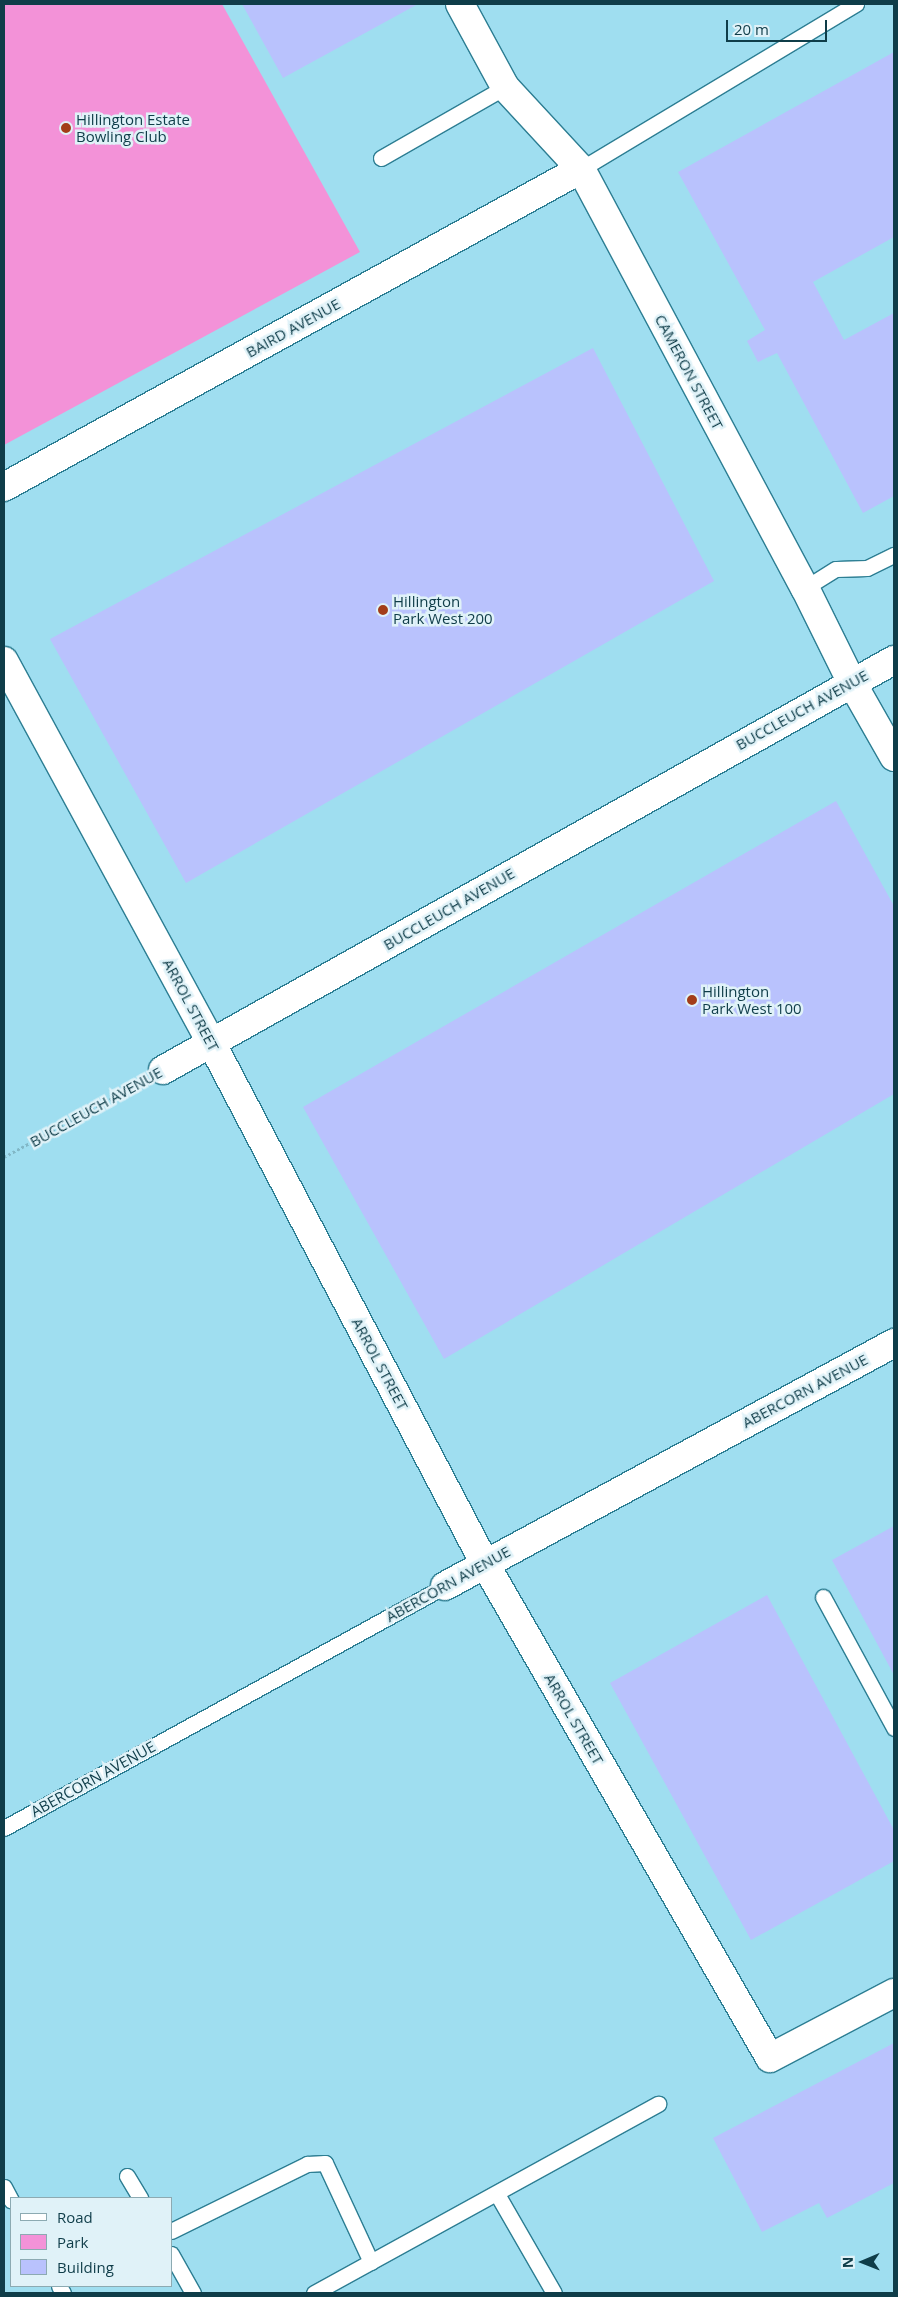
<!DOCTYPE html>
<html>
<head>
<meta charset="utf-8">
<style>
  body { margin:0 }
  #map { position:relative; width:898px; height:2297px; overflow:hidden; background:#b3ecfd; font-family:"Open Sans",sans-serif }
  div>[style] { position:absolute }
  .built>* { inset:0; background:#9fdef0 }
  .green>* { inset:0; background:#f392d8 }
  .building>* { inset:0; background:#b9c2fd }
  .path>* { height:3px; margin-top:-1.5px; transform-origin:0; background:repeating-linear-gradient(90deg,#81b7c6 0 2.5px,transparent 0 5px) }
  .roads { filter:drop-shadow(1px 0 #2d7e93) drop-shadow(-1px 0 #2d7e93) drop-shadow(0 1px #2d7e93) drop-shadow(0 -1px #2d7e93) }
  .lane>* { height:15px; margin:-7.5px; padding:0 7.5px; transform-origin:7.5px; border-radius:7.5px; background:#fff }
  .street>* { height:28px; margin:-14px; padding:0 14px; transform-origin:14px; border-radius:14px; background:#fff }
  .dots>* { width:14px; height:14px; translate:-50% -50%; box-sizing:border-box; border:2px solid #e0f2f8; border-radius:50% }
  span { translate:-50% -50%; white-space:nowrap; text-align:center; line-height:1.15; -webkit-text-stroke:5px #e0f2f8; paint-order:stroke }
  .poi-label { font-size:15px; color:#0f3d49 }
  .left { translate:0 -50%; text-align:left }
  .street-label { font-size:15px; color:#0f3d49 }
  .frame { position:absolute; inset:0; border:5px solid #0f3d49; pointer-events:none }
  .legend { position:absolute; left:10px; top:2197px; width:162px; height:90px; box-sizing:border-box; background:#e0f2f8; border:1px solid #8caab2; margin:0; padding:6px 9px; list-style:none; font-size:15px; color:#0f3d49 }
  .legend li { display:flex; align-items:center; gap:10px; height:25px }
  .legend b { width:25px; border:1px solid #8caab2 }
  .north { position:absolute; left:838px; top:2237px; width:50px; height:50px; -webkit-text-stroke:4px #e0f2f8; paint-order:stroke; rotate:269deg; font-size:14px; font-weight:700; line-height:20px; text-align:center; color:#0f3d49 }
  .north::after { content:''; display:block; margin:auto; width:18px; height:22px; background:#0f3d49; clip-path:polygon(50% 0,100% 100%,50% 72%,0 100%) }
  .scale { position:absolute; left:726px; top:20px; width:101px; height:22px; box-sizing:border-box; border:2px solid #0f3d49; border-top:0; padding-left:6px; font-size:15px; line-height:18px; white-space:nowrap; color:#0f3d49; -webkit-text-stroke:4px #e0f2f8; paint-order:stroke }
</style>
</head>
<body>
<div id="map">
  <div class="built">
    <i style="clip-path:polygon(evenodd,4px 4px,894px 4px,894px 2293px,4px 2293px,4px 4px,11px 2198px,171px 2198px,171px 2286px,11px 2286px,11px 2198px)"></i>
  </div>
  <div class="green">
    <i style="clip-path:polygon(4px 4px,222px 4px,360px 252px,4px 445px)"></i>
  </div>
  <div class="building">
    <i style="clip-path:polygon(242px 4px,418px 4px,283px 78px)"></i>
    <i style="clip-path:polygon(894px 52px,894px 237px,813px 282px,844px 340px,894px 313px,894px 496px,863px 513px,777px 353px,758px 362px,747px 341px,765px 330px,678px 172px)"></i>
    <i style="clip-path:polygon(593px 348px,714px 581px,186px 883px,50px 639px)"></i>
    <i style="clip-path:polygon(836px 801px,894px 906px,894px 1094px,444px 1359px,303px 1107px)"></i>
    <i style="clip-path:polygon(894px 1526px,894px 1675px,832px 1560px)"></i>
    <i style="clip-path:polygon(767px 1595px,894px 1830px,894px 1861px,751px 1940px,610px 1683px)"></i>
    <i style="clip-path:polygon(894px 2043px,894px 2183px,827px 2218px,819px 2203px,762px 2232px,713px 2138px)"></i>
  </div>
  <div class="path">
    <i style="left:4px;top:1157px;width:150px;rotate:-28.6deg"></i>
  </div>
  <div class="roads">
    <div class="lane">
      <i style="left:381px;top:158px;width:143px;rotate:-29.8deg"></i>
      <i style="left:581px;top:169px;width:321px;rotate:-31deg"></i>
      <i style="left:805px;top:588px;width:36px;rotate:-32deg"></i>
      <i style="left:836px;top:569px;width:31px;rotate:-2deg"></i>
      <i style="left:867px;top:568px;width:30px;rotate:-26deg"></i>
      <i style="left:823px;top:1597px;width:149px;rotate:61.5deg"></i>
      <i style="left:4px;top:1828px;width:503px;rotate:-28.76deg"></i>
      <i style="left:127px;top:2176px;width:26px;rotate:59deg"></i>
      <i style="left:4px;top:2187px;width:15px;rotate:62deg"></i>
      <i style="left:497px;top:2194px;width:114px;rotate:60.1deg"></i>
      <i style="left:171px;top:2231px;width:152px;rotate:-26.2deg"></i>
      <i style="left:307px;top:2164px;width:18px;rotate:-3deg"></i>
      <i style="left:325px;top:2163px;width:109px;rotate:65.1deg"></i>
      <i style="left:171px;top:2254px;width:45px;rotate:60.6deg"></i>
      <i style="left:59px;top:2286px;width:8px;rotate:60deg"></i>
      <i style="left:314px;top:2293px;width:393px;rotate:-28.8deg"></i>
    </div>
    <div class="street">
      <i style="left:460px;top:4px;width:94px;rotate:61.5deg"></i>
      <i style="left:505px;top:87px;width:112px;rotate:47.2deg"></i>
      <i style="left:581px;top:169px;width:475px;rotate:61.9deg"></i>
      <i style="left:805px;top:588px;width:106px;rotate:63.7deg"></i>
      <i style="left:852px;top:683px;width:85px;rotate:60.4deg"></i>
      <i style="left:4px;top:487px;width:659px;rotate:-28.86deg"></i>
      <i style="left:4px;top:661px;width:436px;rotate:61.5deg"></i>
      <i style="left:212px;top:1044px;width:587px;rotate:62.3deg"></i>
      <i style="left:485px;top:1564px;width:570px;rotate:60.02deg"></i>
      <i style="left:770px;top:2058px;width:140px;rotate:-27.7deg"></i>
      <i style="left:163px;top:1070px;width:838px;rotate:-29.29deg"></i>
      <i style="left:445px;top:1586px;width:511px;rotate:-28.42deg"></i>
    </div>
  </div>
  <div class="dots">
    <i style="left:66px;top:128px;background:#a33d19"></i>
    <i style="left:383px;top:610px;background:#a33d19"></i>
    <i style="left:692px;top:1000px;background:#a33d19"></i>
  </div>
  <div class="poi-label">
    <span class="left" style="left:76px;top:128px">Hillington Estate<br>Bowling Club</span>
    <span class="left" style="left:393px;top:610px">Hillington<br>Park West 200</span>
    <span class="left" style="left:702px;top:1000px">Hillington<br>Park West 100</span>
  </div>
  <div class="street-label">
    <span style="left:293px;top:328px;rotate:-29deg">BAIRD AVENUE</span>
    <span style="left:689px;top:372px;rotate:62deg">CAMERON STREET</span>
    <span style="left:802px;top:710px;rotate:-29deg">BUCCLEUCH AVENUE</span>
    <span style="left:449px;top:909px;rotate:-30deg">BUCCLEUCH AVENUE</span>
    <span style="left:191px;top:1005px;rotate:62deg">ARROL STREET</span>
    <span style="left:96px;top:1107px;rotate:-29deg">BUCCLEUCH AVENUE</span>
    <span style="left:380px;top:1364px;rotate:62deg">ARROL STREET</span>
    <span style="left:805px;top:1391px;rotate:-28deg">ABERCORN AVENUE</span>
    <span style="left:448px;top:1584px;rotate:-29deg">ABERCORN AVENUE</span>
    <span style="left:574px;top:1719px;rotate:60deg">ARROL STREET</span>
    <span style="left:93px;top:1779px;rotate:-29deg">ABERCORN AVENUE</span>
  </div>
  <div class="frame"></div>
  <ul class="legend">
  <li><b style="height:6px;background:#fff"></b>Road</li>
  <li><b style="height:14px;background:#f392d8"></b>Park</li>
  <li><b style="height:14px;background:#b9c2fd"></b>Building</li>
  </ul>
  <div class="north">N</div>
  <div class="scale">20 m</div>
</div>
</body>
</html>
